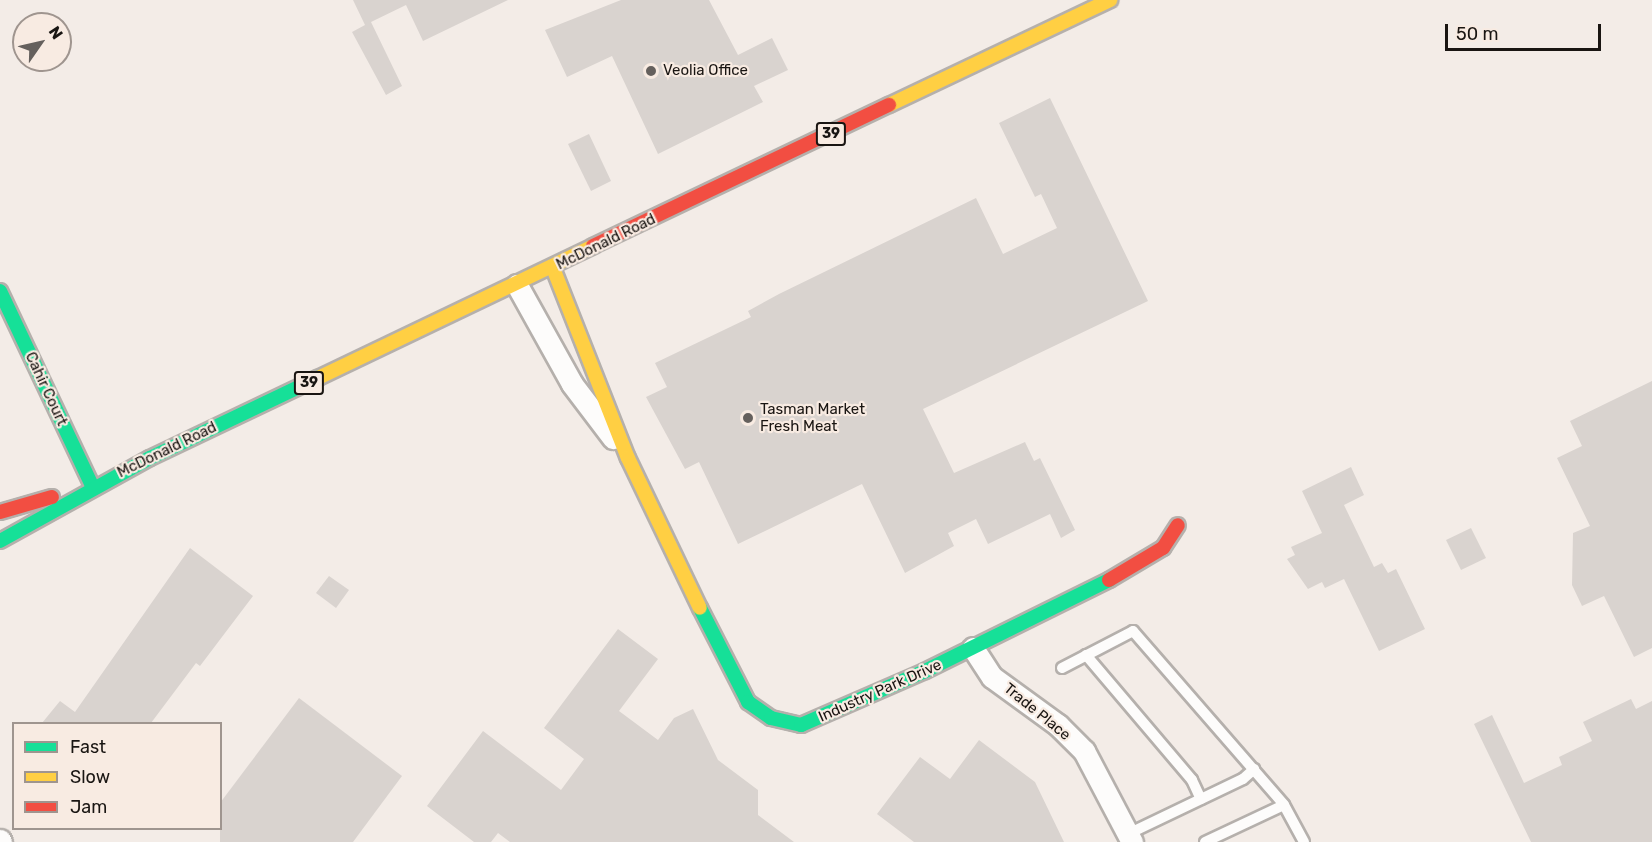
<!DOCTYPE html>
<html>
<head>
<meta charset="utf-8">
<style>
  body { margin:0 }
  #map { position:relative; width:1652px; height:842px; overflow:hidden; background:#f3ece7; font-family:Rubik,sans-serif }
  div>[style] { position:absolute }
  .building>* { inset:0; background:#d9d3cf }
  .roads { filter:drop-shadow(2px 0 #b5b0ac) drop-shadow(-2px 0 #b5b0ac) drop-shadow(0 2px #b5b0ac) drop-shadow(0 -2px #b5b0ac) }
  .lane>* { height:10px; margin:-5px; padding:0 5px; transform-origin:5px; border-radius:5px; background:#fdfcfb }
  .street>* { height:21px; margin:-10.5px; padding:0 10.5px; transform-origin:10.5px; border-radius:10.5px; background:#fdfcfb }
  .fast>* { height:14px; margin:-7px; padding:0 7px; transform-origin:7px; border-radius:7px; background:#16e098 }
  .slow>* { height:14px; margin:-7px; padding:0 7px; transform-origin:7px; border-radius:7px; background:#ffcf43 }
  .jam>* { height:14px; margin:-7px; padding:0 7px; transform-origin:7px; border-radius:7px; background:#f24e42 }
  .dots>* { width:16px; height:16px; translate:-50% -50%; box-sizing:border-box; border:3px solid #f8ebe2; border-radius:50% }
  span { translate:-50% -50%; white-space:nowrap; text-align:center; line-height:1.15; -webkit-text-stroke:4.5px #f8ebe2; paint-order:stroke }
  .shield-label span { padding:2px 4px; background:#f8ebe2; border:2px solid; border-radius:4px; -webkit-text-stroke-width:0 }
  .shield-label { font-size:14px; color:#191512; font-weight:700 }
  .poi-label { font-size:15px; color:#191512 }
  .left { translate:0 -50%; text-align:left }
  .street-label { font-size:15px; color:#191512 }
  .legend { position:absolute; left:12px; top:722px; width:210px; height:108px; box-sizing:border-box; background:#f8ebe2; border:2px solid #9f958f; margin:0; padding:8px 10px; list-style:none; font-size:18px; color:#191512 }
  .legend li { display:flex; align-items:center; gap:12px; height:30px }
  .legend b { width:30px; border:2px solid #9f958f }
  .north { position:absolute; left:12px; top:12px; width:60px; height:60px; box-sizing:border-box; background:#f8ebe2; border:2px solid #9f958f; border-radius:50%; rotate:56deg; font-size:16px; font-weight:700; line-height:24px; text-align:center; color:#191512 }
  .north::after { content:''; display:block; margin:auto; width:21px; height:27px; background:#65605d; clip-path:polygon(50% 0,100% 100%,50% 72%,0 100%) }
  .scale { position:absolute; left:1445px; top:24px; width:156px; height:27px; box-sizing:border-box; border:3px solid #191512; border-top:0; padding-left:8px; font-size:18px; line-height:21px; white-space:nowrap; color:#191512; -webkit-text-stroke:4px #f8ebe2; paint-order:stroke }
</style>
</head>
<body>
<div id="map">
  <div class="building">
    <i style="clip-path:polygon(353px 0,508px 0,423px 41px,406px 5px,371px 22px,402px 86px,386px 95px,352px 32px,365px 25px)"></i>
    <i style="clip-path:polygon(621px 0,709px 0,738px 55px,772px 38px,788px 70px,754px 86px,763px 102px,658px 154px,612px 56px,567px 77px,545px 30px)"></i>
    <i style="clip-path:polygon(1050px 98px,1148px 301px,923px 409px,954px 473px,1025px 442px,1034px 461px,1040px 458px,1075px 530px,1061px 538px,1050px 514px,988px 544px,976px 519px,948px 533px,954px 546px,905px 573px,862px 484px,738px 544px,699px 462px,685px 469px,646px 397px,667px 387px,655px 363px,751px 317px,748px 311px,779px 294px,976px 198px,1003px 254px,1057px 228px,1041px 194px,1035px 197px,999px 123px)"></i>
    <i style="clip-path:polygon(589px 134px,611px 181px,591px 191px,568px 144px)"></i>
    <i style="clip-path:polygon(1652px 381px,1652px 648px,1634px 657px,1604px 596px,1582px 606px,1572px 585px,1573px 533px,1590px 526px,1557px 458px,1582px 446px,1570px 421px)"></i>
    <i style="clip-path:polygon(1351px 467px,1364px 495px,1344px 505px,1374px 567px,1382px 563px,1388px 573px,1396px 569px,1425px 629px,1379px 651px,1344px 579px,1325px 588px,1322px 582px,1308px 589px,1287px 559px,1295px 555px,1291px 547px,1322px 533px,1302px 491px)"></i>
    <i style="clip-path:polygon(1471px 528px,1486px 558px,1461px 570px,1446px 540px)"></i>
    <i style="clip-path:polygon(190px 548px,253px 596px,200px 666px,196px 663px,151px 723px,42px 723px,60px 701px,75px 712px)"></i>
    <i style="clip-path:polygon(329px 576px,349px 590px,336px 608px,316px 593px)"></i>
    <i style="clip-path:polygon(618px 629px,658px 659px,619px 711px,658px 740px,674px 718px,693px 709px,718px 760px,758px 790px,758px 815px,794px 842px,510px 842px,498px 833px,491px 842px,474px 842px,427px 806px,483px 731px,561px 790px,584px 759px,544px 728px)"></i>
    <i style="clip-path:polygon(299px 698px,402px 776px,353px 842px,220px 842px,220px 803px)"></i>
    <i style="clip-path:polygon(1631px 699px,1636px 709px,1652px 701px,1652px 842px,1531px 842px,1474px 724px,1492px 715px,1524px 783px,1562px 765px,1559px 757px,1592px 741px,1583px 722px)"></i>
    <i style="clip-path:polygon(979px 740px,1035px 782px,1064px 842px,914px 842px,877px 814px,920px 757px,950px 779px)"></i>
  </div>
  <div class="roads">
    <div class="lane">
      <i style="left:1086px;top:655px;width:164px;rotate:49.7deg"></i>
      <i style="left:1192px;top:780px;width:21px;rotate:65deg"></i>
      <i style="left:1062px;top:668px;width:80px;rotate:-27.5deg"></i>
      <i style="left:1133px;top:631px;width:230px;rotate:49deg"></i>
      <i style="left:1284px;top:805px;width:42px;rotate:61.6deg"></i>
      <i style="left:1128px;top:834px;width:127px;rotate:-25.6deg"></i>
      <i style="left:1243px;top:779px;width:15px;rotate:-42deg"></i>
      <i style="left:1205px;top:842px;width:87px;rotate:-25.1deg"></i>
    </div>
    <div class="street">
      <i style="left:517px;top:285px;width:113px;rotate:60.9deg"></i>
      <i style="left:572px;top:384px;width:68px;rotate:52.8deg"></i>
      <i style="left:973px;top:648px;width:35px;rotate:57deg"></i>
      <i style="left:992px;top:677px;width:82px;rotate:36deg"></i>
      <i style="left:1058px;top:725px;width:37px;rotate:45deg"></i>
      <i style="left:1084px;top:751px;width:103px;rotate:62.2deg"></i>
      <i style="left:0;top:840px;width:2px;rotate:63deg"></i>
    </div>
    <div class="fast">
      <i style="left:0;top:291px;width:216px;rotate:64.7deg"></i>
      <i style="left:0;top:541px;width:171px;rotate:-29deg"></i>
      <i style="left:150px;top:458px;width:186px;rotate:-25.5deg"></i>
      <i style="left:700px;top:608px;width:106px;rotate:62.9deg"></i>
      <i style="left:748px;top:702px;width:28px;rotate:35deg"></i>
      <i style="left:771px;top:718px;width:31px;rotate:13deg"></i>
      <i style="left:801px;top:725px;width:135px;rotate:-23.5deg"></i>
      <i style="left:925px;top:671px;width:205px;rotate:-26.3deg"></i>
    </div>
    <div class="slow">
      <i style="left:889px;top:105px;width:245px;rotate:-25.4deg"></i>
      <i style="left:553px;top:268px;width:204px;rotate:68.5deg"></i>
      <i style="left:628px;top:458px;width:166px;rotate:64.4deg"></i>
      <i style="left:318px;top:378px;width:305px;rotate:-25.6deg"></i>
    </div>
    <div class="jam">
      <i style="left:593px;top:246px;width:328px;rotate:-25.5deg"></i>
      <i style="left:0;top:512px;width:54px;rotate:-16.1deg"></i>
      <i style="left:1109px;top:580px;width:63px;rotate:-30.7deg"></i>
      <i style="left:1163px;top:548px;width:27px;rotate:-57deg"></i>
    </div>
  </div>
  <div class="dots">
    <i style="left:651px;top:71px;background:#65605d"></i>
    <i style="left:748px;top:418px;background:#65605d"></i>
  </div>
  <div class="shield-label">
    <span style="left:831px;top:134px">39</span>
    <span style="left:309px;top:383px">39</span>
  </div>
  <div class="poi-label">
    <span class="left" style="left:663px;top:71px">Veolia Office</span>
    <span class="left" style="left:760px;top:418px">Tasman Market<br>Fresh Meat</span>
  </div>
  <div class="street-label">
    <span style="left:606px;top:242px;rotate:-26deg">McDonald Road</span>
    <span style="left:46px;top:389px;rotate:65deg">Cahir Court</span>
    <span style="left:167px;top:450px;rotate:-26deg">McDonald Road</span>
    <span style="left:880px;top:691px;rotate:-24deg">Industry Park Drive</span>
    <span style="left:1037px;top:712px;rotate:39deg">Trade Place</span>
  </div>
  <ul class="legend">
  <li><b style="height:8px;background:#16e098"></b>Fast</li>
  <li><b style="height:8px;background:#ffcf43"></b>Slow</li>
  <li><b style="height:8px;background:#f24e42"></b>Jam</li>
  </ul>
  <div class="north">N</div>
  <div class="scale">50 m</div>
</div>
</body>
</html>
